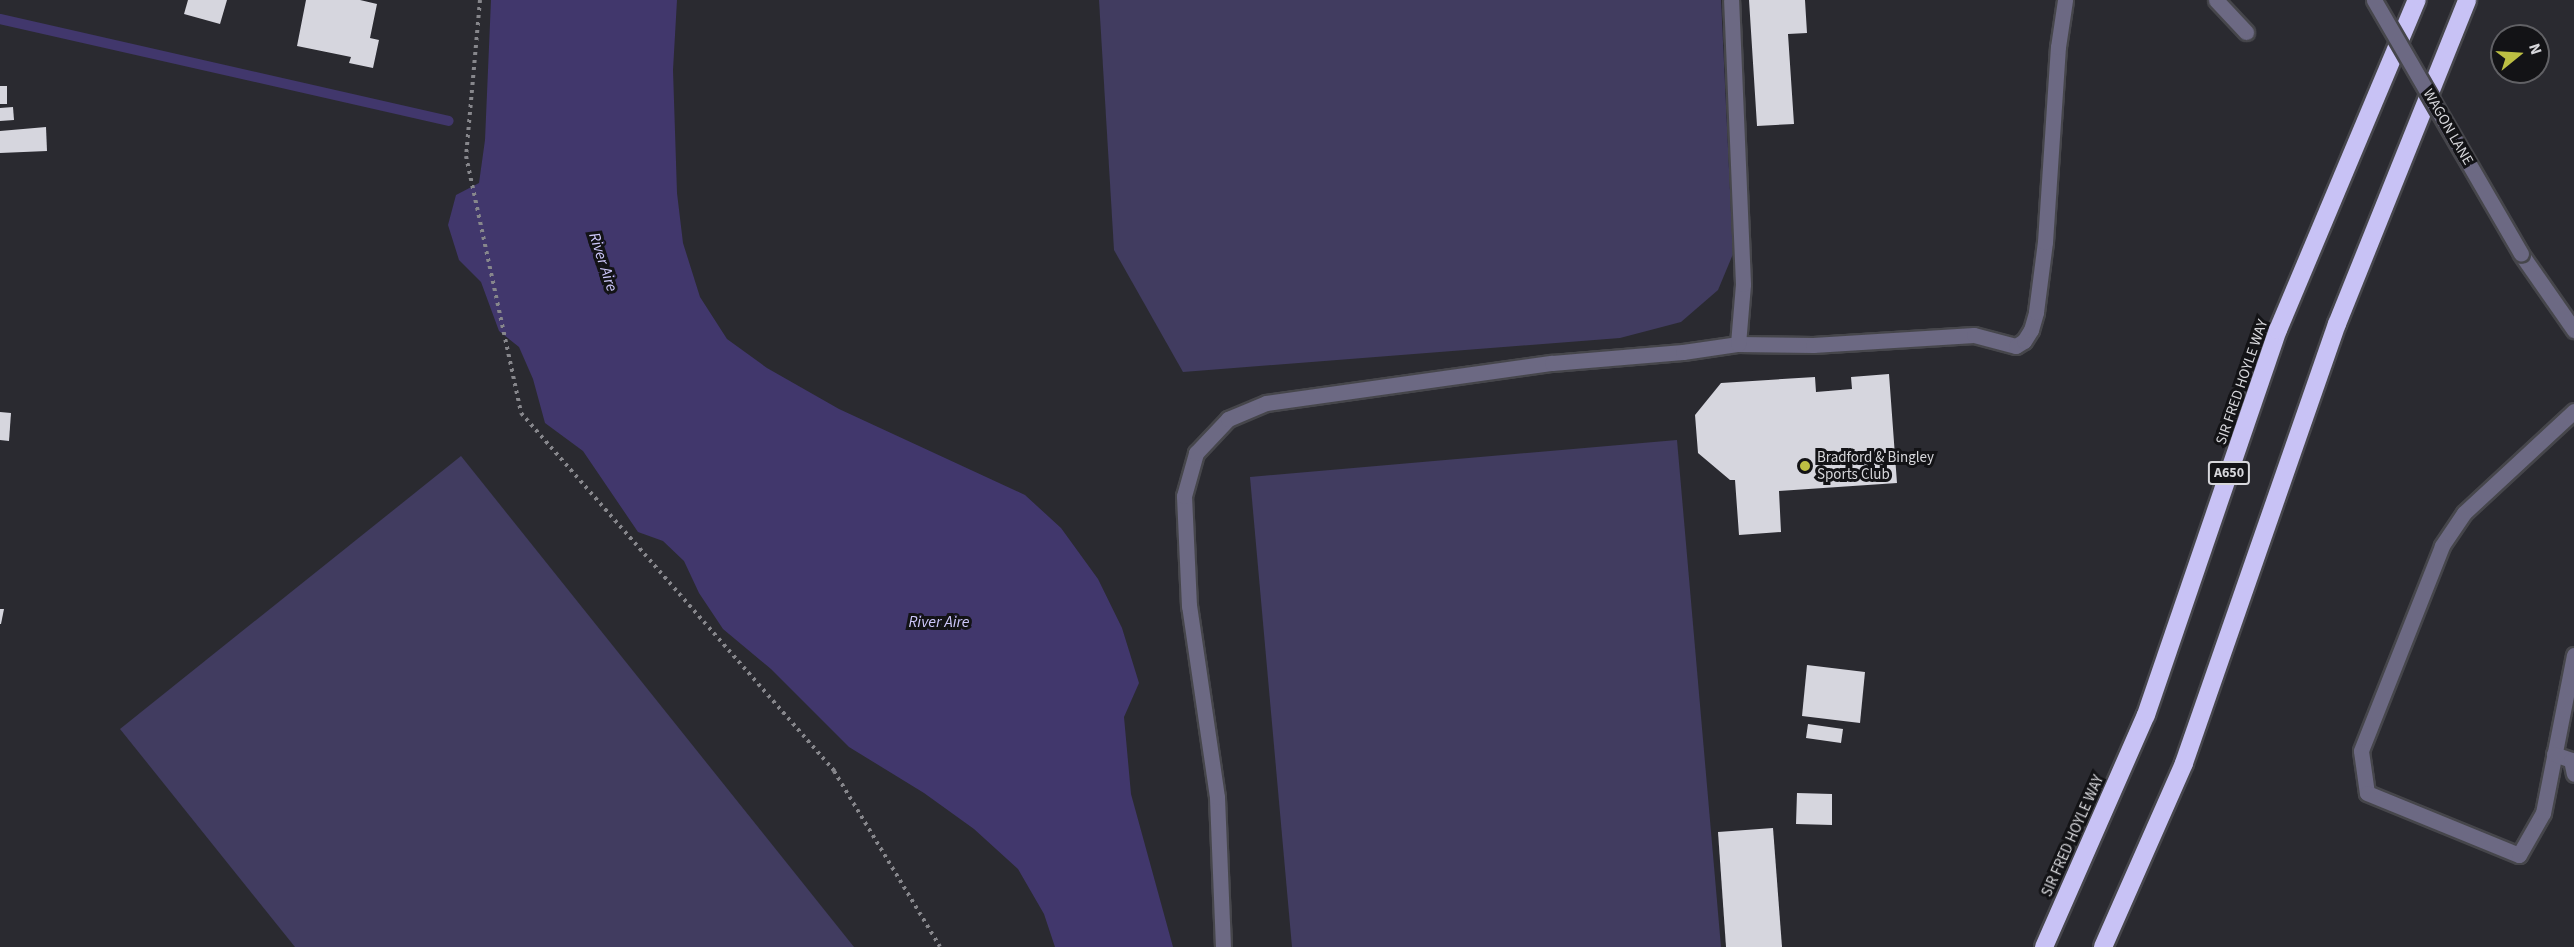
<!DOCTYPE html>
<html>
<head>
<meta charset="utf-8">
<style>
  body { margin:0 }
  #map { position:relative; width:2574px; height:947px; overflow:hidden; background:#2a2a30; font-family:"Source Sans 3",sans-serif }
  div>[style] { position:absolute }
  .green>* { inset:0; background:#413c60 }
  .water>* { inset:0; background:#41376c }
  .stream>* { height:10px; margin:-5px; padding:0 5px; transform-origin:5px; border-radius:5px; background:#41376c }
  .building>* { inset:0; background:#d6d6de }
  .path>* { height:4px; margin-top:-2px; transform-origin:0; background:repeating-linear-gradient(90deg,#87878c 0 3px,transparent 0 7.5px) }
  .roads { filter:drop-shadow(2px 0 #46464b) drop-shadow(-2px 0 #46464b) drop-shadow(0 2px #46464b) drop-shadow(0 -2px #46464b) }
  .minor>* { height:15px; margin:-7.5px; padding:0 7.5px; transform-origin:7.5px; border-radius:7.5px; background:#6c6983 }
  .highway>* { height:18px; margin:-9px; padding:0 9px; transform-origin:9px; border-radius:9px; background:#c8c2f5 }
  .bridges { filter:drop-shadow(2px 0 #46464b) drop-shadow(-2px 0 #46464b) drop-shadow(0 2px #46464b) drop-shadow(0 -2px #46464b) }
  .minor-bridge>* { height:15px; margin:-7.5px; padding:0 7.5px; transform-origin:7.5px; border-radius:7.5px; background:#6c6983 }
  .dots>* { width:16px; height:16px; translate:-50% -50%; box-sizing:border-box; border:3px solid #131316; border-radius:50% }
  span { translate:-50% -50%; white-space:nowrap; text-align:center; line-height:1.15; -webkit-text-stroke:6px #131316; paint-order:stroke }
  .shield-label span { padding:2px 4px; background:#131316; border:2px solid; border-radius:4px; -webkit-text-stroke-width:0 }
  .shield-label { font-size:14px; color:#d7d7db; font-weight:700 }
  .street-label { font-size:15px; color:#d7d7db }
  .poi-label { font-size:15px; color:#d7d7db }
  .left { translate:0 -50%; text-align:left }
  .water-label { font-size:16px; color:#cec8fb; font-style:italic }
  .north { position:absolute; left:2490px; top:24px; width:60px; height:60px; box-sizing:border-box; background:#131316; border:2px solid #616165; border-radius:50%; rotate:72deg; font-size:16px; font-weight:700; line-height:24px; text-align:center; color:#d7d7db }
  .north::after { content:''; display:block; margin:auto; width:21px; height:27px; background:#bdbf43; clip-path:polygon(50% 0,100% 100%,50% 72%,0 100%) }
</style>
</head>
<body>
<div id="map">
  <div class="green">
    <i style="clip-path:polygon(1099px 0,1721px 0,1733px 254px,1718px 290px,1681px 322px,1620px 338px,1183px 372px,1114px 250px)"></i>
    <i style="clip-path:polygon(1677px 440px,1721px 947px,1292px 947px,1250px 477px)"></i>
    <i style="clip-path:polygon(461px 456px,854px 947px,295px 947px,120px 729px)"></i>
  </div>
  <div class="water">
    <i style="clip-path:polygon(491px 0,677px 0,673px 70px,677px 193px,683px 243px,700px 297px,727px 339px,767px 368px,839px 409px,1025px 495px,1061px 528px,1098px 579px,1122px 628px,1139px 683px,1124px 717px,1131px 794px,1173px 947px,1055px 947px,1044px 914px,1018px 869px,974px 829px,924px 793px,849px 747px,771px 669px,723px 629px,699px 593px,684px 561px,663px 541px,638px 532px,583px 451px,545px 423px,533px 379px,519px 347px,499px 331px,481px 282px,459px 260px,448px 225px,456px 195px,479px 183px,485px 140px)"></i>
  </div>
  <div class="stream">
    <i style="left:0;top:19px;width:460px;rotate:12.8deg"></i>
  </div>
  <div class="building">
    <i style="clip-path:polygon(188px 0,227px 0,220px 24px,184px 14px)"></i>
    <i style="clip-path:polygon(306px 0,360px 0,377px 4px,370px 38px,379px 40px,373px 68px,349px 63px,351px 57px,297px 46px)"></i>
    <i style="clip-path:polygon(1749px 0,1805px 0,1807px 33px,1788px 34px,1794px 124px,1757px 126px)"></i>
    <i style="clip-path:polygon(0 86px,7px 86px,7px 104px,0 104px)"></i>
    <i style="clip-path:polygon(13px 107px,14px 120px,0 121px,0 108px)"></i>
    <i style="clip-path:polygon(46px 127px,47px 151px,0 153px,0 131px)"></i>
    <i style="clip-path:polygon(1889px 374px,1897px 483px,1779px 491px,1781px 532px,1739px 535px,1735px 480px,1730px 480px,1698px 453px,1695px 415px,1721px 383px,1815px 377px,1816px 392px,1852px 389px,1851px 377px)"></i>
    <i style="clip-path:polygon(0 412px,11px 413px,9px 441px,0 440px)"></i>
    <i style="clip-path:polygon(0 609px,4px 609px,1px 624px,0 624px)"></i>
    <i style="clip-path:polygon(1807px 665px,1865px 672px,1860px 723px,1802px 716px)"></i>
    <i style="clip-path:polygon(1808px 724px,1843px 729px,1841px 743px,1806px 738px)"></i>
    <i style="clip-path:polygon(1797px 793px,1832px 794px,1832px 825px,1796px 824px)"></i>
    <i style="clip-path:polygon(1773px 828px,1782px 947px,1726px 947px,1718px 832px)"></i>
  </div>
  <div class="path">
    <i style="left:480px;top:0;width:157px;rotate:95.1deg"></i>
    <i style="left:466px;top:156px;width:263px;rotate:77.9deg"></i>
    <i style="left:521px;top:413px;width:476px;rotate:48.8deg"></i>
    <i style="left:834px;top:771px;width:205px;rotate:58.9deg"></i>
  </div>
  <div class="roads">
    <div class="minor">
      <i style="left:2216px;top:0;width:44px;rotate:46.8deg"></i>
      <i style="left:2521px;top:254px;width:93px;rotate:55.1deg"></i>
      <i style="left:1738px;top:344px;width:75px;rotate:0.8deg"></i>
      <i style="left:1813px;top:345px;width:161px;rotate:-3.6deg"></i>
      <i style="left:1974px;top:335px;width:43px;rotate:14.7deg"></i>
      <i style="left:2016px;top:346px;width:9px;rotate:-32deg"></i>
      <i style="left:2024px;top:341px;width:13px;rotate:-58deg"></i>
      <i style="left:2031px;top:330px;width:19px;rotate:-74deg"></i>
      <i style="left:2036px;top:312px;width:71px;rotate:-82.7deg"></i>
      <i style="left:2045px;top:242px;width:195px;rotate:-86.2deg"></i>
      <i style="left:2058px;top:47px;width:48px;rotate:-81.5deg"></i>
      <i style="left:2574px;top:411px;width:150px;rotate:137.2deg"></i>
      <i style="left:2464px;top:513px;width:40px;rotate:124deg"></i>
      <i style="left:2442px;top:546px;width:220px;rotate:111.6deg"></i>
      <i style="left:2361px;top:751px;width:42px;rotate:81.9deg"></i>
      <i style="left:2367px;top:793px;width:164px;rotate:22.2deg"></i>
      <i style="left:2519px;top:855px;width:48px;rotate:-60.3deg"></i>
      <i style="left:2543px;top:813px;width:161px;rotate:-78.9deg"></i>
      <i style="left:2554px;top:754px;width:18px;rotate:19deg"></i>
      <i style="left:2571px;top:760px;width:14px;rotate:78deg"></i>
      <i style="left:1223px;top:947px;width:150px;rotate:-92.3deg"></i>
      <i style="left:1217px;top:797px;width:193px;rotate:-98.3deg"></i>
      <i style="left:1189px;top:606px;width:110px;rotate:-92.6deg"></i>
      <i style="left:1184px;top:496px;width:45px;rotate:-74.4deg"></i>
      <i style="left:1196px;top:453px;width:47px;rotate:-46.7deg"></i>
      <i style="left:1228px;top:419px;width:41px;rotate:-22.8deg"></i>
      <i style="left:1266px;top:403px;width:289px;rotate:-8deg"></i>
      <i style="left:1552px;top:363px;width:131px;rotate:-4.8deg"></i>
      <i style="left:1683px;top:352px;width:56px;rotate:-8.3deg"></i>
      <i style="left:1738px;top:344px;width:60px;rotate:-85.2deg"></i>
      <i style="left:1743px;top:284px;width:284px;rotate:-92.4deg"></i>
    </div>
    <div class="highway">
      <i style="left:2044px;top:947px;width:253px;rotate:-66.3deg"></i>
      <i style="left:2146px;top:715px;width:407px;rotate:-71.1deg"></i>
      <i style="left:2278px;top:330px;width:358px;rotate:-67.2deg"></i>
      <i style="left:2103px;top:947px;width:201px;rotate:-66.2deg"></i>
      <i style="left:2184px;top:763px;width:465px;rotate:-70.8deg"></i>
      <i style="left:2337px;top:324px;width:349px;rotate:-68.1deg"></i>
    </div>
  </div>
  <div class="bridges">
    <div class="minor-bridge">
      <i style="left:2374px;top:0;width:293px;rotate:59.9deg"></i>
    </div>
  </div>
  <div class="dots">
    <i style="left:1805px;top:466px;background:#bdbf43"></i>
  </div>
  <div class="shield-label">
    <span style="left:2229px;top:473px">A650</span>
  </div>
  <div class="street-label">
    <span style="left:2448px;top:127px;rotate:60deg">WAGON LANE</span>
    <span style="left:2242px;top:382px;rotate:-71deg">SIR FRED HOYLE WAY</span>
    <span style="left:2073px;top:836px;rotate:-66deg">SIR FRED HOYLE WAY</span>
  </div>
  <div class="poi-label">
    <span class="left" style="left:1817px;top:466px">Bradford &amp; Bingley<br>Sports Club</span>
  </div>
  <div class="water-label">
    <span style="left:603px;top:262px;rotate:72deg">River Aire</span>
    <span style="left:939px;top:622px">River Aire</span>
  </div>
  <div class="north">N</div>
</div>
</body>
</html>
